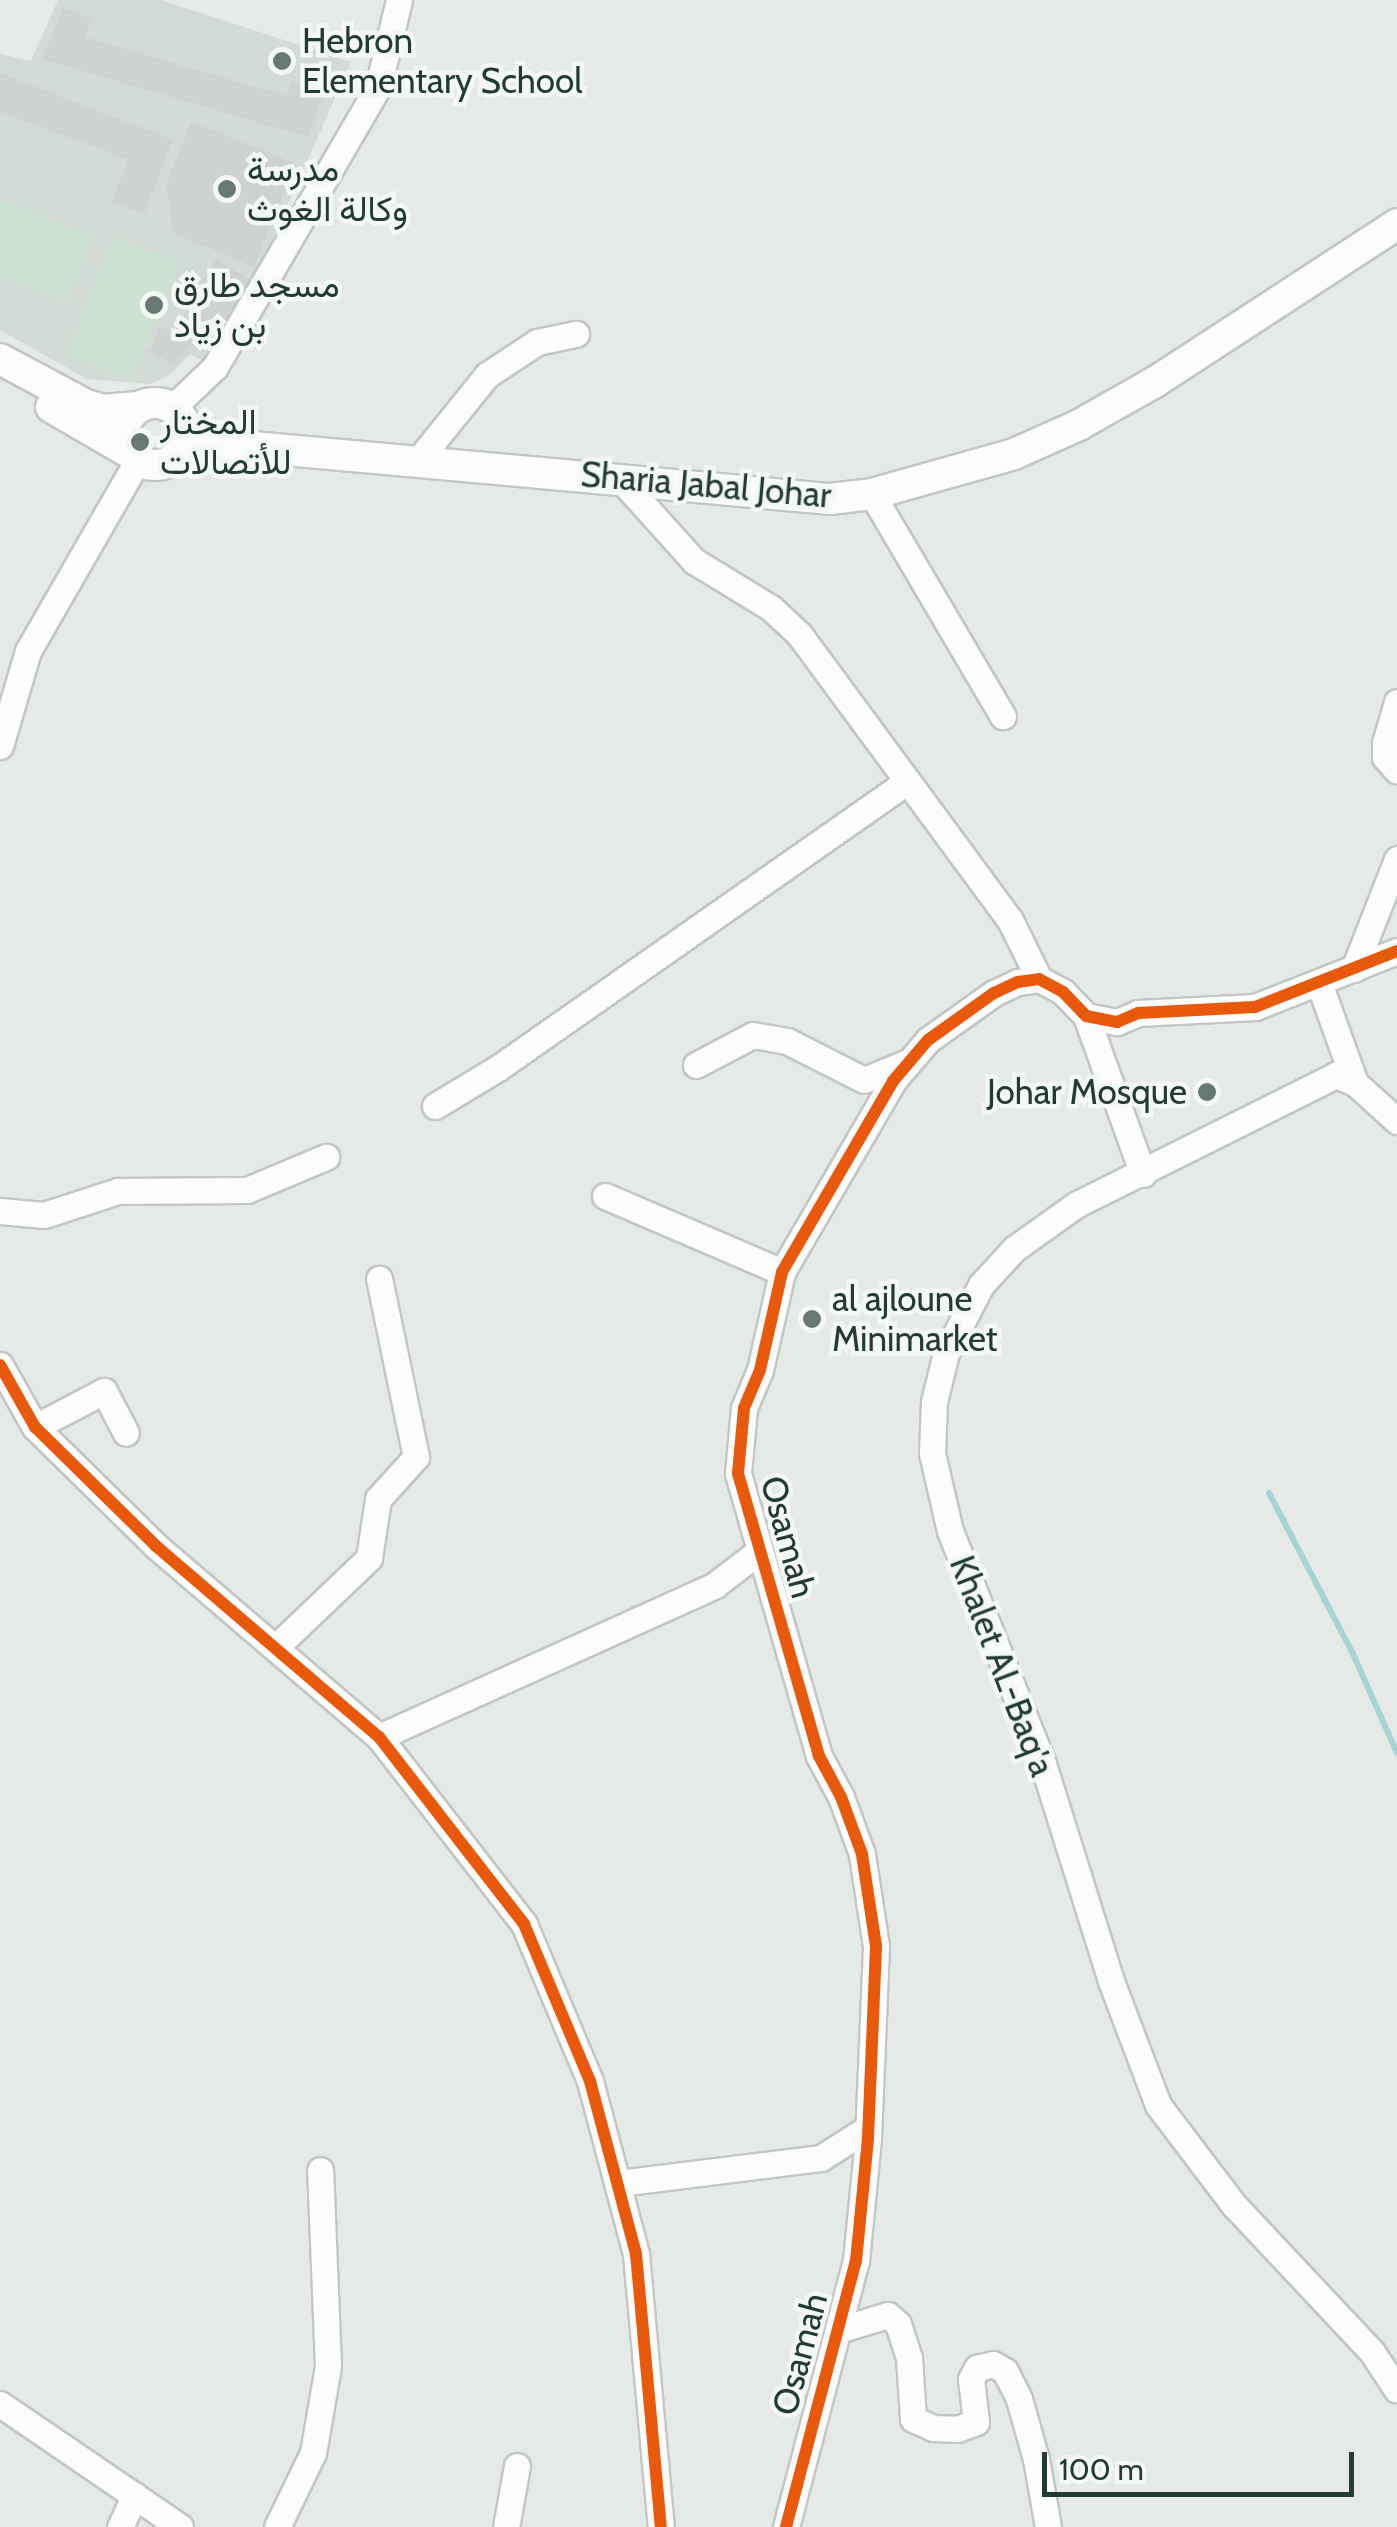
<!DOCTYPE html>
<html>
<head>
<meta charset="utf-8">
<style>
  body { margin:0 }
  #map { position:relative; width:1397px; height:2527px; overflow:hidden; background:#e5eae7; font-family:Cabin,Vazirmatn,sans-serif }
  div>[style] { position:absolute }
  .built>* { inset:0; background:#d3dbd7 }
  .green>* { inset:0; background:#cee2d3 }
  .stream>* { height:6px; margin:-3px; padding:0 3px; transform-origin:3px; border-radius:3px; background:#a7d4d6 }
  .building>* { inset:0; background:#ced2d0 }
  .roads { filter:drop-shadow(2px 0 #c2c7c4) drop-shadow(-2px 0 #c2c7c4) drop-shadow(0 2px #c2c7c4) drop-shadow(0 -2px #c2c7c4) }
  .minor>* { height:25px; margin:-12.5px; padding:0 12.5px; transform-origin:12.5px; border-radius:12.5px; background:#fbfcfb }
  .tertiary>* { height:30px; margin:-15px; padding:0 15px; transform-origin:15px; border-radius:15px; background:#fbfcfb }
  .tertiary>.ring { margin:-15px; padding:0; box-sizing:content-box; background:none; border:30px solid #fbfcfb; border-radius:50% }
  .cycleway>* { height:12px; margin:-6px; padding:0 6px; transform-origin:6px; border-radius:6px; background:#e8590c }
  .dots>* { width:28px; height:28px; translate:-50% -50%; box-sizing:border-box; border:5px solid #f3f8f5; border-radius:50% }
  span { translate:-50% -50%; white-space:nowrap; text-align:center; line-height:1.15; -webkit-text-stroke:9px #f3f8f5; paint-order:stroke }
  .poi-label { font-size:35px; color:#233c33 }
  .left { translate:0 -50%; text-align:left }
  .right { translate:-100% -50%; text-align:right }
  .street-label { font-size:35px; color:#233c33 }
  .scale { position:absolute; left:1042px; top:2452px; width:312px; height:45px; box-sizing:border-box; border:5px solid #233c33; border-top:0; padding-left:12px; font-size:30px; line-height:35px; white-space:nowrap; color:#233c33; -webkit-text-stroke:8px #f3f8f5; paint-order:stroke }
</style>
</head>
<body>
<div id="map">
  <div class="built">
    <i style="clip-path:polygon(58px 0,161px 0,351px 62px,258px 272px,208px 362px,190px 355px,168px 376px,151px 384px,87px 379px,0 330px,0 54px,31px 61px)"></i>
  </div>
  <div class="green">
    <i style="clip-path:polygon(0 200px,93px 236px,67px 302px,0 276px)"></i>
    <i style="clip-path:polygon(113px 236px,178px 262px,132px 380px,67px 355px)"></i>
  </div>
  <div class="stream">
    <i style="left:1269px;top:1493px;width:182px;rotate:62.4deg"></i>
    <i style="left:1353px;top:1654px;width:108px;rotate:66deg"></i>
  </div>
  <div class="building">
    <i style="clip-path:polygon(63px 8px,92px 19px,85px 37px,286px 96px,292px 82px,324px 93px,308px 137px,42px 59px)"></i>
    <i style="clip-path:polygon(0 73px,173px 140px,144px 214px,112px 202px,128px 159px,0 112px)"></i>
    <i style="clip-path:polygon(191px 122px,295px 163px,254px 267px,173px 233px,166px 184px)"></i>
    <i style="clip-path:polygon(215px 259px,251px 280px,210px 355px,190px 344px,175px 364px,149px 352px,160px 326px,175px 332px)"></i>
  </div>
  <div class="roads">
    <div class="minor">
      <i style="left:173px;top:407px;width:58px;rotate:-43.6deg"></i>
      <i style="left:215px;top:367px;width:324px;rotate:-59.8deg"></i>
      <i style="left:378px;top:87px;width:89px;rotate:-76.4deg"></i>
      <i style="left:420px;top:458px;width:107px;rotate:-51.1deg"></i>
      <i style="left:487px;top:375px;width:60px;rotate:-33.4deg"></i>
      <i style="left:537px;top:342px;width:40px;rotate:-12deg"></i>
      <i style="left:622px;top:481px;width:108px;rotate:48deg"></i>
      <i style="left:694px;top:561px;width:90px;rotate:31.4deg"></i>
      <i style="left:771px;top:608px;width:38px;rotate:43deg"></i>
      <i style="left:799px;top:634px;width:355px;rotate:53.6deg"></i>
      <i style="left:1010px;top:920px;width:66px;rotate:63.8deg"></i>
      <i style="left:872px;top:494px;width:258px;rotate:59.5deg"></i>
      <i style="left:1397px;top:702px;width:43px;rotate:106.3deg"></i>
      <i style="left:1385px;top:743px;width:14px;rotate:90deg"></i>
      <i style="left:1385px;top:757px;width:18px;rotate:49deg"></i>
      <i style="left:0;top:746px;width:99px;rotate:-73.6deg"></i>
      <i style="left:28px;top:651px;width:220px;rotate:-60.1deg"></i>
      <i style="left:1354px;top:969px;width:118px;rotate:-68.6deg"></i>
      <i style="left:1319px;top:983px;width:106px;rotate:70.2deg"></i>
      <i style="left:1355px;top:1083px;width:57px;rotate:42.1deg"></i>
      <i style="left:1086px;top:1016px;width:168px;rotate:70.2deg"></i>
      <i style="left:696px;top:1065px;width:64px;rotate:-27.8deg"></i>
      <i style="left:753px;top:1035px;width:35px;rotate:10deg"></i>
      <i style="left:787px;top:1041px;width:86px;rotate:26.9deg"></i>
      <i style="left:864px;top:1080px;width:48px;rotate:-22.2deg"></i>
      <i style="left:1355px;top:1083px;width:21px;rotate:-157deg"></i>
      <i style="left:1336px;top:1075px;width:289px;rotate:153.5deg"></i>
      <i style="left:1077px;top:1204px;width:77px;rotate:144.5deg"></i>
      <i style="left:1014px;top:1249px;width:49px;rotate:132.5deg"></i>
      <i style="left:981px;top:1285px;width:76px;rotate:117.2deg"></i>
      <i style="left:946px;top:1353px;width:50px;rotate:103.8deg"></i>
      <i style="left:934px;top:1402px;width:51px;rotate:92.2deg"></i>
      <i style="left:932px;top:1453px;width:80px;rotate:77deg"></i>
      <i style="left:950px;top:1531px;width:251px;rotate:68.2deg"></i>
      <i style="left:1043px;top:1764px;width:227px;rotate:72.6deg"></i>
      <i style="left:1111px;top:1981px;width:133px;rotate:69.2deg"></i>
      <i style="left:1158px;top:2105px;width:126px;rotate:52.8deg"></i>
      <i style="left:1234px;top:2205px;width:202px;rotate:46.8deg"></i>
      <i style="left:1372px;top:2352px;width:45px;rotate:56.7deg"></i>
      <i style="left:435px;top:1106px;width:74px;rotate:-31.1deg"></i>
      <i style="left:498px;top:1068px;width:497px;rotate:-35deg"></i>
      <i style="left:605px;top:1196px;width:193px;rotate:23.2deg"></i>
      <i style="left:0;top:1211px;width:44px;rotate:5.2deg"></i>
      <i style="left:44px;top:1215px;width:78px;rotate:-18deg"></i>
      <i style="left:118px;top:1191px;width:129px;rotate:-0.4deg"></i>
      <i style="left:247px;top:1190px;width:86px;rotate:-22.7deg"></i>
      <i style="left:0;top:1365px;width:71px;rotate:60.6deg"></i>
      <i style="left:35px;top:1427px;width:170px;rotate:44.5deg"></i>
      <i style="left:156px;top:1546px;width:294px;rotate:40.6deg"></i>
      <i style="left:379px;top:1737px;width:237px;rotate:52.2deg"></i>
      <i style="left:524px;top:1924px;width:170px;rotate:67.2deg"></i>
      <i style="left:590px;top:2081px;width:179px;rotate:75.1deg"></i>
      <i style="left:636px;top:2254px;width:274px;rotate:84.8deg"></i>
      <i style="left:35px;top:1427px;width:78px;rotate:-27.6deg"></i>
      <i style="left:104px;top:1391px;width:47px;rotate:62.4deg"></i>
      <i style="left:277px;top:1646px;width:127px;rotate:-43.7deg"></i>
      <i style="left:369px;top:1558px;width:60px;rotate:-81.3deg"></i>
      <i style="left:378px;top:1499px;width:57px;rotate:-47.9deg"></i>
      <i style="left:416px;top:1457px;width:182px;rotate:-101.7deg"></i>
      <i style="left:379px;top:1737px;width:369px;rotate:-24.3deg"></i>
      <i style="left:715px;top:1585px;width:54px;rotate:-37.5deg"></i>
      <i style="left:619px;top:2183px;width:204px;rotate:-7.1deg"></i>
      <i style="left:821px;top:2158px;width:56px;rotate:-32.6deg"></i>
      <i style="left:838px;top:2330px;width:52px;rotate:-16.7deg"></i>
      <i style="left:888px;top:2315px;width:13px;rotate:42deg"></i>
      <i style="left:898px;top:2324px;width:36px;rotate:72deg"></i>
      <i style="left:909px;top:2358px;width:61px;rotate:86.2deg"></i>
      <i style="left:913px;top:2419px;width:22px;rotate:24deg"></i>
      <i style="left:933px;top:2428px;width:24px;rotate:2deg"></i>
      <i style="left:957px;top:2429px;width:20px;rotate:-20deg"></i>
      <i style="left:976px;top:2422px;width:43px;rotate:-96.6deg"></i>
      <i style="left:971px;top:2379px;width:13px;rotate:-61deg"></i>
      <i style="left:977px;top:2368px;width:16px;rotate:-14deg"></i>
      <i style="left:993px;top:2364px;width:14px;rotate:30deg"></i>
      <i style="left:1005px;top:2371px;width:31px;rotate:63deg"></i>
      <i style="left:1019px;top:2399px;width:62px;rotate:74.2deg"></i>
      <i style="left:1036px;top:2459px;width:69px;rotate:80deg"></i>
      <i style="left:0;top:2404px;width:218px;rotate:34.3deg"></i>
      <i style="left:120px;top:2527px;width:35px;rotate:-65deg"></i>
      <i style="left:277px;top:2527px;width:82px;rotate:-64.1deg"></i>
      <i style="left:313px;top:2453px;width:88px;rotate:-80.2deg"></i>
      <i style="left:328px;top:2366px;width:196px;rotate:-92.3deg"></i>
      <i style="left:506px;top:2527px;width:62px;rotate:-79.8deg"></i>
      <i style="left:786px;top:2527px;width:275px;rotate:-75.3deg"></i>
      <i style="left:856px;top:2261px;width:124px;rotate:-84.4deg"></i>
      <i style="left:868px;top:2138px;width:192px;rotate:-87.6deg"></i>
      <i style="left:876px;top:1946px;width:93px;rotate:-98.7deg"></i>
      <i style="left:862px;top:1854px;width:61px;rotate:-110.2deg"></i>
      <i style="left:841px;top:1797px;width:47px;rotate:-118.2deg"></i>
      <i style="left:819px;top:1756px;width:294px;rotate:-106deg"></i>
      <i style="left:738px;top:1473px;width:65px;rotate:-84.7deg"></i>
      <i style="left:744px;top:1408px;width:41px;rotate:-67.2deg"></i>
      <i style="left:760px;top:1370px;width:100px;rotate:-77.3deg"></i>
      <i style="left:782px;top:1272px;width:221px;rotate:-59.8deg"></i>
      <i style="left:893px;top:1081px;width:54px;rotate:-49.5deg"></i>
      <i style="left:928px;top:1040px;width:81px;rotate:-35.5deg"></i>
      <i style="left:994px;top:993px;width:26px;rotate:-25deg"></i>
      <i style="left:1018px;top:982px;width:21px;rotate:-8deg"></i>
      <i style="left:1039px;top:979px;width:27px;rotate:28deg"></i>
      <i style="left:1063px;top:992px;width:33px;rotate:46deg"></i>
      <i style="left:1086px;top:1016px;width:32px;rotate:11deg"></i>
      <i style="left:1117px;top:1022px;width:23px;rotate:-23deg"></i>
      <i style="left:1138px;top:1013px;width:117px;rotate:-2.9deg"></i>
      <i style="left:1255px;top:1007px;width:153px;rotate:-21.5deg"></i>
    </div>
    <div class="tertiary">
      <i style="left:0;top:359px;width:98px;rotate:28.1deg"></i>
      <i style="left:86px;top:405px;width:18px;rotate:16deg"></i>
      <i style="left:103px;top:410px;width:35px;rotate:-5deg"></i>
      <i class="ring" style="left:124px;top:403px;width:32px;height:32px"></i>
      <i style="left:51px;top:407px;width:91px;rotate:30.2deg"></i>
      <i style="left:186px;top:441px;width:647px;rotate:5.15deg"></i>
      <i style="left:830px;top:499px;width:42px;rotate:-6.8deg"></i>
      <i style="left:872px;top:494px;width:148px;rotate:-15.7deg"></i>
      <i style="left:1014px;top:454px;width:71px;rotate:-24deg"></i>
      <i style="left:1079px;top:425px;width:87px;rotate:-29.5deg"></i>
      <i style="left:1155px;top:382px;width:289px;rotate:-33.1deg"></i>
    </div>
  </div>
  <div class="cycleway">
    <i style="left:0;top:1365px;width:71px;rotate:60.6deg"></i>
    <i style="left:35px;top:1427px;width:170px;rotate:44.5deg"></i>
    <i style="left:156px;top:1546px;width:294px;rotate:40.6deg"></i>
    <i style="left:379px;top:1737px;width:237px;rotate:52.2deg"></i>
    <i style="left:524px;top:1924px;width:170px;rotate:67.2deg"></i>
    <i style="left:590px;top:2081px;width:179px;rotate:75.1deg"></i>
    <i style="left:636px;top:2254px;width:274px;rotate:84.8deg"></i>
    <i style="left:786px;top:2527px;width:275px;rotate:-75.3deg"></i>
    <i style="left:856px;top:2261px;width:124px;rotate:-84.4deg"></i>
    <i style="left:868px;top:2138px;width:192px;rotate:-87.6deg"></i>
    <i style="left:876px;top:1946px;width:93px;rotate:-98.7deg"></i>
    <i style="left:862px;top:1854px;width:61px;rotate:-110.2deg"></i>
    <i style="left:841px;top:1797px;width:47px;rotate:-118.2deg"></i>
    <i style="left:819px;top:1756px;width:294px;rotate:-106deg"></i>
    <i style="left:738px;top:1473px;width:65px;rotate:-84.7deg"></i>
    <i style="left:744px;top:1408px;width:41px;rotate:-67.2deg"></i>
    <i style="left:760px;top:1370px;width:100px;rotate:-77.3deg"></i>
    <i style="left:782px;top:1272px;width:221px;rotate:-59.8deg"></i>
    <i style="left:893px;top:1081px;width:54px;rotate:-49.5deg"></i>
    <i style="left:928px;top:1040px;width:81px;rotate:-35.5deg"></i>
    <i style="left:994px;top:993px;width:26px;rotate:-25deg"></i>
    <i style="left:1018px;top:982px;width:21px;rotate:-8deg"></i>
    <i style="left:1039px;top:979px;width:27px;rotate:28deg"></i>
    <i style="left:1063px;top:992px;width:33px;rotate:46deg"></i>
    <i style="left:1086px;top:1016px;width:32px;rotate:11deg"></i>
    <i style="left:1117px;top:1022px;width:23px;rotate:-23deg"></i>
    <i style="left:1138px;top:1013px;width:117px;rotate:-2.9deg"></i>
    <i style="left:1255px;top:1007px;width:153px;rotate:-21.5deg"></i>
  </div>
  <div class="dots">
    <i style="left:282px;top:61px;background:#677972"></i>
    <i style="left:227px;top:189px;background:#677972"></i>
    <i style="left:154px;top:305px;background:#677972"></i>
    <i style="left:140px;top:442px;background:#677972"></i>
    <i style="left:1207px;top:1092px;background:#677972"></i>
    <i style="left:812px;top:1319px;background:#677972"></i>
  </div>
  <div class="poi-label">
    <span class="left" style="left:302px;top:61px">Hebron<br>Elementary School</span>
    <span class="left" style="left:247px;top:189px">مدرسة<br>وكالة الغوث</span>
    <span class="left" style="left:174px;top:305px">مسجد طارق<br>بن زياد</span>
    <span class="left" style="left:160px;top:442px">المختار<br>للأتصالات</span>
    <span class="right" style="left:1187px;top:1092px">Johar Mosque</span>
    <span class="left" style="left:832px;top:1319px">al ajloune<br>Minimarket</span>
  </div>
  <div class="street-label">
    <span style="left:706px;top:485px;rotate:5deg">Sharia Jabal Johar</span>
    <span style="left:788px;top:1537px;rotate:75deg">Osamah</span>
    <span style="left:1002px;top:1666px;rotate:69deg">Khalet AL-Baq'a</span>
    <span style="left:800px;top:2354px;rotate:-75deg">Osamah</span>
  </div>
  <div class="scale">100 m</div>
</div>
</body>
</html>
